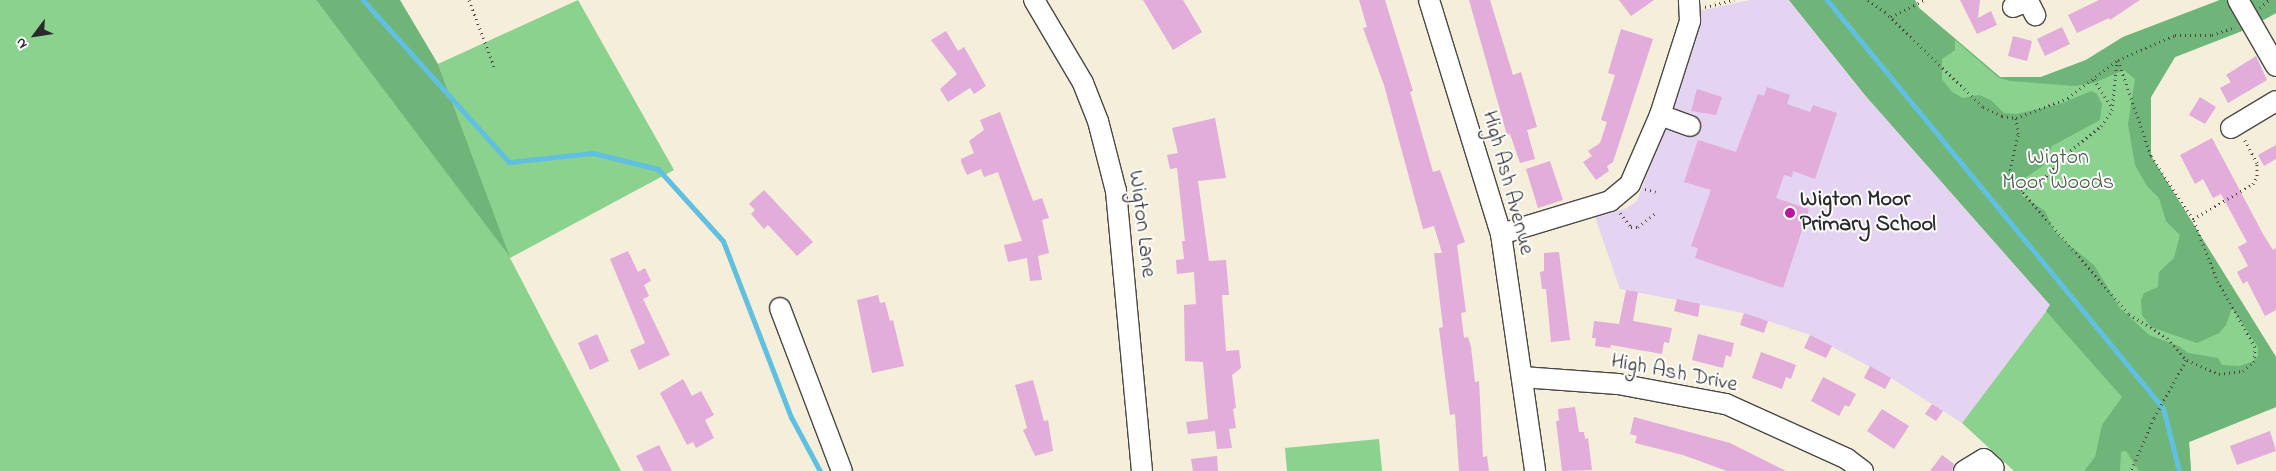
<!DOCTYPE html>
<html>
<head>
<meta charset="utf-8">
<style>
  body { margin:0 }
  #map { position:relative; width:2276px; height:471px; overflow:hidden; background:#f4eeda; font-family:"Indie Flower",sans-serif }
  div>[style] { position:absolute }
  .built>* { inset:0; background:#e4d3f1 }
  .green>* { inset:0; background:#8ad28d }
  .forest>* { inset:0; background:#6fb478 }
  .stream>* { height:5px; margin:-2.5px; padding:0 2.5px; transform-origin:2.5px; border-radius:2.5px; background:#61c0df }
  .building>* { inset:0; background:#e2acdb }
  .path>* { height:3px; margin-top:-1.5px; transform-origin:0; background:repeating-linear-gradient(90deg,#494845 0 1px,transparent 0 5px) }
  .roads { filter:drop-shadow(1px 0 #494845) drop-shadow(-1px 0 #494845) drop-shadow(0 1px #494845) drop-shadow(0 -1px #494845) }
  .minor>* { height:20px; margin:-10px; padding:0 10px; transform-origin:10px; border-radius:10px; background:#fff }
  .dots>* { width:14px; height:14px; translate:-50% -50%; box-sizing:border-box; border:2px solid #fff; border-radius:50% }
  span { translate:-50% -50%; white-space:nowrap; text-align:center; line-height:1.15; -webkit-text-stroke:4px #fff; paint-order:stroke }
  .park-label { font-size:22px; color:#485d48 }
  .street-label { font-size:22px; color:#2b2b2b }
  .poi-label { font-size:22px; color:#2b2b2b; font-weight:700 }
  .left { translate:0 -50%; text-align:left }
  .north { position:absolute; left:10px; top:10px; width:50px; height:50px; -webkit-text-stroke:4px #fff; paint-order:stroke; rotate:239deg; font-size:14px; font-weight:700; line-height:20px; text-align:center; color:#2b2b2b }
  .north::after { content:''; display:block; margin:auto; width:18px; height:22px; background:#2b2b2b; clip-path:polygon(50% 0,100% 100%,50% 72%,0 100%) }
</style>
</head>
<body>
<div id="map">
  <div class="built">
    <i style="clip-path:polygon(1750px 0,1789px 0,1865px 95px,2051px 305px,1962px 423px,1891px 378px,1810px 335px,1744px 313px,1620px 289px,1595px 217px,1627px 208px,1637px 201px,1697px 37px,1701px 20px,1699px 11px)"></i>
  </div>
  <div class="green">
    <i style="clip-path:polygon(0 0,316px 0,509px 255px,438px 64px,578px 0,674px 170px,510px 258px,621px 471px,0 471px)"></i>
    <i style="clip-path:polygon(1789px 0,1915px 0,1919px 8px,2000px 77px,2041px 77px,2086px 60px,2123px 37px,2220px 0,2276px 0,2276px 13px,2247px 29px,2175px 57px,2151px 97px,2151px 156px,2276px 357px,2276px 407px,2189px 442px,2191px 471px,2014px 471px,1962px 423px,2051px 305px,1865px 95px)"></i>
    <i style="clip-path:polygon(1379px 439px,1382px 471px,1287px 471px,1285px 448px)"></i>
  </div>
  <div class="forest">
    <i style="clip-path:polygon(316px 0,400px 0,438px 64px,510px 257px)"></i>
    <i style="clip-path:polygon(evenodd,1789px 0,1915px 0,1919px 8px,2000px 77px,2041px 77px,2086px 60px,2123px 37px,2220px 0,2276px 0,2276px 13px,2247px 29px,2175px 57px,2151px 97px,2151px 156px,2276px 357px,2276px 407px,2189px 442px,2191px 471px,2139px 471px,2126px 451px,2121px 452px,2120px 471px,2084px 471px,2095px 457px,2102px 425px,2122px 397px,2046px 311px,2050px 305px,1865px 95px,1789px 0,1955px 40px,1999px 78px,2010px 81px,2075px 86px,2094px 83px,2124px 70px,2135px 79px,2128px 124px,2135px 165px,2147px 186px,2159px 198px,2166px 221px,2180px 235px,2174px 258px,2159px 272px,2158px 287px,2144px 293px,2141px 300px,2142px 315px,2151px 327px,2197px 343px,2219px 333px,2226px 325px,2232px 308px,2258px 347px,2258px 356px,2252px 362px,2239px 366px,2222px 365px,2218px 358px,2188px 353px,2179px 346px,2149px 335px,2120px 308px,2094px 265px,2063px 240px,2053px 229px,2045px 211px,2022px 196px,2019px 182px,2043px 166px,2052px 146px,2100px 120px,2102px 104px,2097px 94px,2091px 91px,2060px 104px,2016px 114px,2004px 113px,1991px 100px,1979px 95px,1963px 98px,1952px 92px,1942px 79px,1942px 59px,1955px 50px,1955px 40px)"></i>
  </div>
  <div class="stream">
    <i style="left:363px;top:0;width:218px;rotate:48deg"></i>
    <i style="left:509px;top:162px;width:84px;rotate:-6.1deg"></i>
    <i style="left:593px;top:153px;width:67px;rotate:13.8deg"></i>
    <i style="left:658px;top:169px;width:97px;rotate:47.9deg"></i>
    <i style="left:723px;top:241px;width:189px;rotate:68.9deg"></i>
    <i style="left:791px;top:417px;width:61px;rotate:61.8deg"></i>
    <i style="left:1827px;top:0;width:529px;rotate:50.53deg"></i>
    <i style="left:2163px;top:408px;width:65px;rotate:75.7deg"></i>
  </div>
  <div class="building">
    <i style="clip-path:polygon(1143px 0,1183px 0,1202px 32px,1173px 50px)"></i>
    <i style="clip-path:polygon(1359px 0,1385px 0,1413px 91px,1410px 92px,1433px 172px,1440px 170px,1465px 242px,1457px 245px,1466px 312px,1461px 313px,1464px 338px,1468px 337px,1471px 347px,1475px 382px,1479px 381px,1483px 457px,1487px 456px,1489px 471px,1459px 471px,1455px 414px,1450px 415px,1439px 328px,1443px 327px,1434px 253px,1442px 253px,1434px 226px,1423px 229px,1384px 85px,1363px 28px,1367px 27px)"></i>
    <i style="clip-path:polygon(1469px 0,1490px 0,1513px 75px,1521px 72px,1537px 127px,1527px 130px,1535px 159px,1520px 163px,1510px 134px,1507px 135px)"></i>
    <i style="clip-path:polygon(1619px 0,1654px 0,1631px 16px)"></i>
    <i style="clip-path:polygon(1960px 0,1980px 0,1978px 18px,1991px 11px,1997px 25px,1977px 34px)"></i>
    <i style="clip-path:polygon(2099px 0,2140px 0,2110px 20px,2109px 18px,2077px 33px,2068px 15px)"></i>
    <i style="clip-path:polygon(2062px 27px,2070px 44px,2045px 56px,2037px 39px)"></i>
    <i style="clip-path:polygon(1621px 29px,1653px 39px,1613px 162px,1607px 166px,1609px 171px,1596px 180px,1583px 162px,1592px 156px,1588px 151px,1600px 143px,1607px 122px,1601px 120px,1615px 75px,1608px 73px)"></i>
    <i style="clip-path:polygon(946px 31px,958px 51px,964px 47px,986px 86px,974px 94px,970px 88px,948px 102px,940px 89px,957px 74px,931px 40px)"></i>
    <i style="clip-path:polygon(2013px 36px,2032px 41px,2027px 61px,2008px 56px)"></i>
    <i style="clip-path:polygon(2256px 56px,2267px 80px,2228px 103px,2220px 88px,2231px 82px,2226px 75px)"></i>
    <i style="clip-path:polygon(1767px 87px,1790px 95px,1787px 104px,1810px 112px,1813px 105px,1837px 113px,1815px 179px,1793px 171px,1792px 177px,1784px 175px,1776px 198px,1809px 209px,1783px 288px,1695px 258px,1698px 248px,1691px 246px,1711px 190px,1684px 182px,1698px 140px,1736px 152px,1758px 94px,1764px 96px)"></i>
    <i style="clip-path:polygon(1697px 89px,1722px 97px,1716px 115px,1691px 111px)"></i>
    <i style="clip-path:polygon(2200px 97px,2216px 107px,2205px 124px,2189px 115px)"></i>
    <i style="clip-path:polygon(1000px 112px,1033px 201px,1042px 198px,1049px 218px,1042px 220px,1049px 253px,1038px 256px,1042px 280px,1030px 281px,1027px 258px,1008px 262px,1004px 245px,1022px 241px,998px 172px,984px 177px,981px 169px,967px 175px,961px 162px,961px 159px,974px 153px,969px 141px,984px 130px,980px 120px)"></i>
    <i style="clip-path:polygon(1215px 118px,1226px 178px,1198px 181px,1209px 261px,1226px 260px,1229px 295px,1222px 295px,1226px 351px,1239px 350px,1241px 368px,1232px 375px,1236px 408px,1233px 409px,1236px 428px,1229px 429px,1232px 448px,1217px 449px,1215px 431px,1188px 434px,1186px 422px,1208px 419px,1203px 362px,1185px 361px,1184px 305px,1196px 304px,1194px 272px,1177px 274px,1176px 260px,1184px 259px,1182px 241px,1185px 241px,1177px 168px,1170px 169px,1167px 155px,1178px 153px,1172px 128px)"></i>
    <i style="clip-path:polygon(2212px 138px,2263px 234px,2273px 250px,2276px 248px,2276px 310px,2265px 316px,2247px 281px,2243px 284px,2237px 272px,2248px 266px,2238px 247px,2247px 242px,2221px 194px,2213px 198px,2203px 179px,2195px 184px,2180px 155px)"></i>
    <i style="clip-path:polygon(2276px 145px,2276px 159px,2264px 166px,2258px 155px)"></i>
    <i style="clip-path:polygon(1550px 161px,1563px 200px,1538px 208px,1526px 169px)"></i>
    <i style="clip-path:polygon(764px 190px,813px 242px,797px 256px,768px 225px,764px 229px,751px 214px,755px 210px,749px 204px)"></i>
    <i style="clip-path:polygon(628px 251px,638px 272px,645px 268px,651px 281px,644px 285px,649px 296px,643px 299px,670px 355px,639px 370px,630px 350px,645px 343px,610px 259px)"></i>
    <i style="clip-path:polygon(1559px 252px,1570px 340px,1551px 342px,1546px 289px,1542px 289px,1540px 272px,1544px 271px,1544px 253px)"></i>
    <i style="clip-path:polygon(1626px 290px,1638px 292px,1633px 321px,1672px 328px,1669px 343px,1664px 342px,1662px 354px,1611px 345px,1610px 348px,1595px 346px,1596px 338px,1592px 338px,1594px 321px,1619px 324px)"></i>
    <i style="clip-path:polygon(878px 295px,880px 303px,885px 302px,890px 321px,893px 320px,904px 366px,872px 373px,857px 300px)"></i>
    <i style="clip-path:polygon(1677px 299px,1700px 304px,1698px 317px,1674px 311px)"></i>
    <i style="clip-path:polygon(1744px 313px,1768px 321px,1764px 333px,1740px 325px)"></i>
    <i style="clip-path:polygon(597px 334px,609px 361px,590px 370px,578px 343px)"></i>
    <i style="clip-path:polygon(1698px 334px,1734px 343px,1731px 357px,1726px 355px,1723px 368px,1692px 360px)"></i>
    <i style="clip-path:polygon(1810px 335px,1832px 346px,1826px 358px,1804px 348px)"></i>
    <i style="clip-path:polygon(1761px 352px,1796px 365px,1791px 379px,1786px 377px,1782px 389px,1752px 378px)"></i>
    <i style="clip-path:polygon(1870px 366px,1891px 378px,1885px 389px,1864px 378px)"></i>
    <i style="clip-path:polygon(1823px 377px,1856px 394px,1849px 407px,1845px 405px,1839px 416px,1811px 401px)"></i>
    <i style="clip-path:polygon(683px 379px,692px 396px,701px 391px,714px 415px,705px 420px,714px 438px,696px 448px,693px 442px,687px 445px,660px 393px)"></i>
    <i style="clip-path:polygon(1033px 380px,1044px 421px,1048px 420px,1053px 451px,1035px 456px,1023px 430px,1027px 428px,1015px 385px)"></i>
    <i style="clip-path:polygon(1932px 404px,1943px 411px,1936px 421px,1925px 414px)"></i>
    <i style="clip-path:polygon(1575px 407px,1579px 432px,1584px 432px,1585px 439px,1588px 438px,1592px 470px,1562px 471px,1556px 421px,1559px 421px,1558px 409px)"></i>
    <i style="clip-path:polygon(1882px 409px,1909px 426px,1894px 449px,1867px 431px)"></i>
    <i style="clip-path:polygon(1634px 417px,1730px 443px,1786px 471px,1727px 471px,1683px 455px,1635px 443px,1637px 436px,1630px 434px)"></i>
    <i style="clip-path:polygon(2270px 431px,2276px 451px,2237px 465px,2230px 446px)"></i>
    <i style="clip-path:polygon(659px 445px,672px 471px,644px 471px,636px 456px)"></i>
    <i style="clip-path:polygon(1942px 455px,1954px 464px,1952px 471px,1930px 471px)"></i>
    <i style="clip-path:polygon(1217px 456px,1218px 471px,1193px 471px,1191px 459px)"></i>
  </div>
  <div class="path">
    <i style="left:469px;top:0;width:71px;rotate:69.3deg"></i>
    <i style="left:1868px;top:0;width:21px;rotate:35deg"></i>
    <i style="left:1885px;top:12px;width:136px;rotate:44.1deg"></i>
    <i style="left:1983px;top:107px;width:21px;rotate:25deg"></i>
    <i style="left:2002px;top:116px;width:14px;rotate:8deg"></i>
    <i style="left:2016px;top:118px;width:56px;rotate:-21deg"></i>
    <i style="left:2068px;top:98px;width:63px;rotate:-37.2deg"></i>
    <i style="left:2118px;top:60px;width:62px;rotate:-23.7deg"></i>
    <i style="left:2175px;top:35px;width:37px"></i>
    <i style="left:2212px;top:35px;width:24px;rotate:-19deg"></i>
    <i style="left:1705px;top:7px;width:30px;rotate:-14deg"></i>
    <i style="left:2260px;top:8px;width:12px;rotate:-42deg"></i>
    <i style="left:1891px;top:17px;width:37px;rotate:-27deg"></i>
    <i style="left:2118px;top:60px;width:102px;rotate:71deg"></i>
    <i style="left:2151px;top:156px;width:76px;rotate:56.3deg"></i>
    <i style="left:2193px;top:219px;width:69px;rotate:-30.3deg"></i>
    <i style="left:2253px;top:184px;width:9px;rotate:-63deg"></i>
    <i style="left:2257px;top:176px;width:13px;rotate:-90deg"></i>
    <i style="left:2257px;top:163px;width:26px;rotate:-118deg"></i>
    <i style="left:2094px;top:79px;width:34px;rotate:58deg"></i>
    <i style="left:2016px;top:118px;width:17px;rotate:83deg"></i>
    <i style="left:2018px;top:135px;width:35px;rotate:103deg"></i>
    <i style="left:2010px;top:169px;width:12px;rotate:76deg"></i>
    <i style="left:2013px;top:181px;width:176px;rotate:48.9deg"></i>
    <i style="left:2129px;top:314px;width:45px;rotate:32.3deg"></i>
    <i style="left:2167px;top:338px;width:29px;rotate:49deg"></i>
    <i style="left:2186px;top:360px;width:66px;rotate:118.9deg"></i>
    <i style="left:2154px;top:418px;width:58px;rotate:113.5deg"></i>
    <i style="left:1645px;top:189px;width:11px;rotate:15deg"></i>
    <i style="left:2021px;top:190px;width:24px;rotate:-24deg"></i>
    <i style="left:2043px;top:180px;width:26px;rotate:-51deg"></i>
    <i style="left:2059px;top:160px;width:54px;rotate:-39deg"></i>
    <i style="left:2101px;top:126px;width:19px;rotate:-55deg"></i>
    <i style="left:2112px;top:110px;width:49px;rotate:-84.2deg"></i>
    <i style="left:1620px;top:213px;width:18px;rotate:52deg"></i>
    <i style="left:1631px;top:227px;width:7px"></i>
    <i style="left:1638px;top:227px;width:24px;rotate:-38deg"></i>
    <i style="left:2187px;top:360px;width:35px;rotate:24deg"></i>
    <i style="left:2219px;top:374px;width:24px;rotate:-7deg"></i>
    <i style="left:2243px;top:371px;width:14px;rotate:-39deg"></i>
    <i style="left:2254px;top:362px;width:15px;rotate:-86deg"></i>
    <i style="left:2255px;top:347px;width:75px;rotate:-119.6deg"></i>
    <i style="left:2218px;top:282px;width:68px;rotate:-111.6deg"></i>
  </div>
  <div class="roads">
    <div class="minor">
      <i style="left:1034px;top:0;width:96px;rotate:59.4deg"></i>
      <i style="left:1083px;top:83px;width:41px;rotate:68.5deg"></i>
      <i style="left:1098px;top:121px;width:72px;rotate:75.6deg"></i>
      <i style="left:1116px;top:191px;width:281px;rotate:84.7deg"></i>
      <i style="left:1429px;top:0;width:245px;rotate:72.9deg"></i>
      <i style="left:1501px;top:234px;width:239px;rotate:81.8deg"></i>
      <i style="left:2238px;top:0;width:76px;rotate:60.1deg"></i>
      <i style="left:2013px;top:7px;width:16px;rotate:-22deg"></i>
      <i style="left:2028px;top:1px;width:16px;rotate:63deg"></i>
      <i style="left:1660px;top:115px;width:32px;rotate:20deg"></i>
      <i style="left:2231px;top:128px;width:52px;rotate:-31deg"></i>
      <i style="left:1501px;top:234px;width:114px;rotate:-16.8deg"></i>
      <i style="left:1610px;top:201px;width:26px;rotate:-40deg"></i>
      <i style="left:1630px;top:184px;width:75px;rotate:-66.5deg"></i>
      <i style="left:1660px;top:115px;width:99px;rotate:-72.3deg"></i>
      <i style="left:1690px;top:21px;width:21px;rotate:-93deg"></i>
      <i style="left:780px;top:308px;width:174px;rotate:69.2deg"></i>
      <i style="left:1522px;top:377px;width:96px;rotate:4.2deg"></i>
      <i style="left:1618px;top:384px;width:110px;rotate:10.5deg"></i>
      <i style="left:1726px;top:404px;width:133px;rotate:24.4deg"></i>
      <i style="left:1847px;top:459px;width:20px;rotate:37deg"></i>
      <i style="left:1964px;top:471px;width:23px;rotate:-31deg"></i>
      <i style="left:1984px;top:459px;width:13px;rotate:42deg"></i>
    </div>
  </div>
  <div class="dots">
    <i style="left:1790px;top:213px;background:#b5179e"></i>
  </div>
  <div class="park-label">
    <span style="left:2058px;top:171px">Wigton<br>Moor Woods</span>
  </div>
  <div class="street-label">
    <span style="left:1507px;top:183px;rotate:75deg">High Ash Avenue</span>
    <span style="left:1141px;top:224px;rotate:83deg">Wigton Lane</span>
    <span style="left:1674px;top:374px;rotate:11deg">High Ash Drive</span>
  </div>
  <div class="poi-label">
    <span class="left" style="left:1800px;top:213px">Wigton Moor<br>Primary School</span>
  </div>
  <div class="north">N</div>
</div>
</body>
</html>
